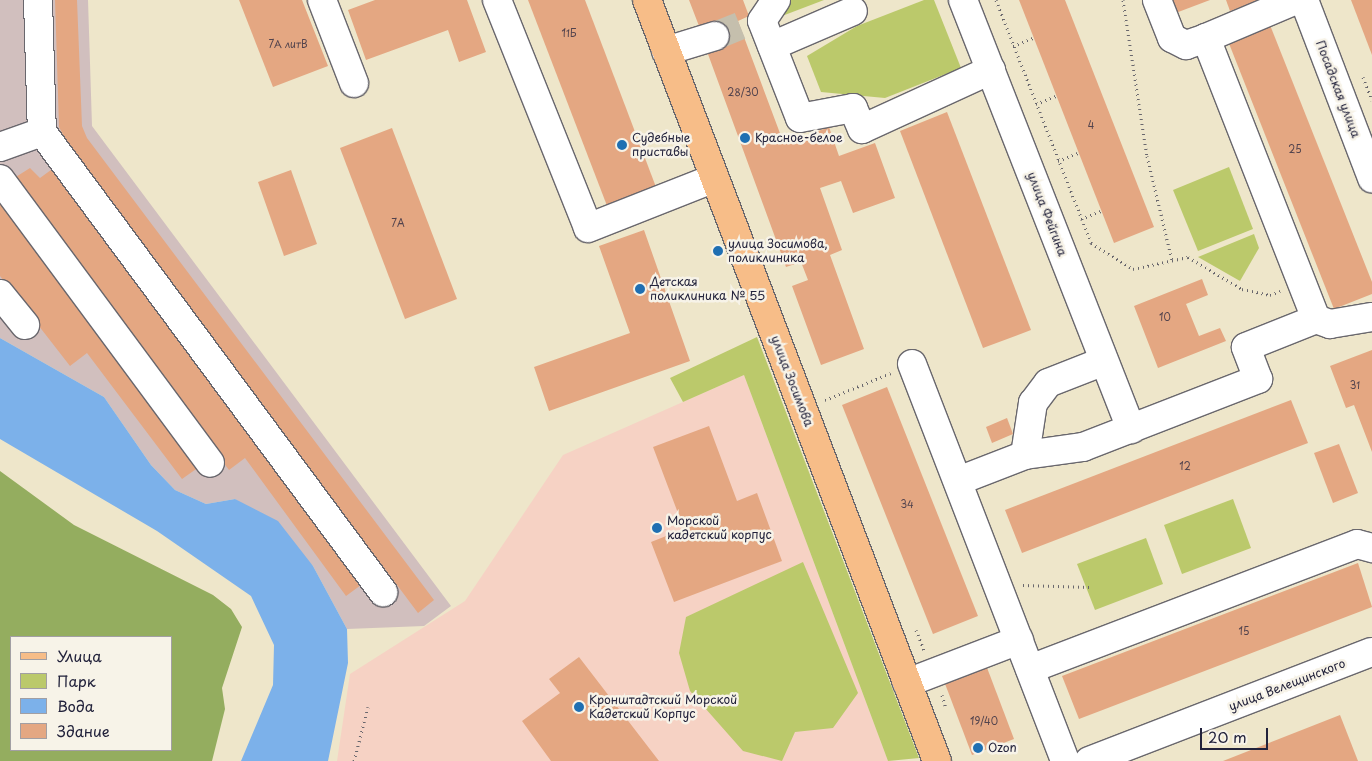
<!DOCTYPE html>
<html>
<head>
<meta charset="utf-8">
<style>
  body { margin:0 }
  #map { position:relative; width:1372px; height:761px; overflow:hidden; background:#eee6ca; font-family:"Playpen Sans",sans-serif }
  div>[style] { position:absolute }
  .built>* { inset:0; background:#f6d2c4 }
  .industrial>* { inset:0; background:#d1bfbe }
  .green>* { inset:0; background:#bbc96b }
  .forest>* { inset:0; background:#94ad5f }
  .water>* { inset:0; background:#7cb1ea }
  .building>* { inset:0; background:#e4a782 }
  .minor-tunnel>* { height:28px; margin-top:-14px; transform-origin:0; background:repeating-linear-gradient(90deg,#c5bfad 0 28px,transparent 0 42px) }
  .path>* { height:3px; margin-top:-1.5px; transform-origin:0; background:repeating-linear-gradient(90deg,#69676d 0 1px,transparent 0 5px) }
  .roads { filter:drop-shadow(1px 0 #69676d) drop-shadow(-1px 0 #69676d) drop-shadow(0 1px #69676d) drop-shadow(0 -1px #69676d) }
  .minor>* { height:28px; margin:-14px; padding:0 14px; transform-origin:14px; border-radius:14px; background:#fff }
  .major>* { height:28px; margin:-14px; padding:0 14px; transform-origin:14px; border-radius:14px; background:#f7bd88 }
  .dots>* { width:14px; height:14px; translate:-50% -50%; box-sizing:border-box; border:2px solid #f7f3e8; border-radius:50% }
  span { translate:-50% -50%; white-space:nowrap; text-align:center; line-height:1.15; -webkit-text-stroke:5px #f7f3e8; paint-order:stroke }
  .number-label { font-size:10px; color:#52434d }
  .number-label span { -webkit-text-stroke-width:0 }
  .street-label { font-size:12px; color:#22223b }
  .poi-label { font-size:12px; color:#22223b }
  .left { translate:0 -50%; text-align:left }
  .legend { position:absolute; left:10px; top:636px; width:162px; height:115px; box-sizing:border-box; background:#f7f3e8; border:1px solid #a29fa3; margin:0; padding:6px 9px; list-style:none; font-size:15px; color:#22223b }
  .legend li { display:flex; align-items:center; gap:10px; height:25px }
  .legend b { width:25px; border:1px solid #a29fa3 }
  .scale { position:absolute; left:1200px; top:728px; width:68px; height:22px; box-sizing:border-box; border:2px solid #22223b; border-top:0; padding-left:6px; font-size:15px; line-height:18px; white-space:nowrap; color:#22223b; -webkit-text-stroke:4px #f7f3e8; paint-order:stroke }
</style>
</head>
<body>
<div id="map">
  <div class="built">
    <i style="clip-path:polygon(744px 375px,888px 761px,337px 761px,350px 674px,465px 601px,563px 455px)"></i>
  </div>
  <div class="industrial">
    <i style="clip-path:polygon(0 0,88px 0,92px 126px,451px 606px,424px 626px,347px 629px,313px 566px,235px 499px,206px 504px,175px 490px,151px 465px,104px 397px,0 338px)"></i>
  </div>
  <div class="green">
    <i style="clip-path:polygon(786px 0,824px 0,782px 16px)"></i>
    <i style="clip-path:polygon(924px 0,934px 0,961px 68px,885px 98px,821px 92px,807px 56px,857px 26px)"></i>
    <i style="clip-path:polygon(1229px 167px,1253px 229px,1198px 251px,1173px 190px)"></i>
    <i style="clip-path:polygon(1254px 234px,1259px 248px,1240px 281px,1198px 257px)"></i>
    <i style="clip-path:polygon(757px 337px,919px 758px,888px 761px,744px 375px,683px 402px,670px 378px)"></i>
    <i style="clip-path:polygon(1233px 499px,1251px 548px,1182px 574px,1164px 525px)"></i>
    <i style="clip-path:polygon(1146px 538px,1163px 584px,1095px 610px,1077px 564px)"></i>
    <i style="clip-path:polygon(803px 562px,858px 693px,833px 728px,795px 732px,782px 761px,743px 751px,690px 691px,679px 653px,686px 617px)"></i>
  </div>
  <div class="forest">
    <i style="clip-path:polygon(evenodd,0 471px,74px 525px,213px 595px,231px 609px,242px 627px,222px 688px,225px 709px,212px 761px,0 761px,0 471px,11px 637px,171px 637px,171px 750px,11px 750px,11px 637px)"></i>
  </div>
  <div class="water">
    <i style="clip-path:polygon(0 338px,104px 397px,151px 465px,175px 490px,206px 504px,235px 499px,278px 521px,313px 566px,347px 629px,348px 663px,328px 761px,241px 761px,273px 685px,274px 645px,251px 596px,157px 531px,0 439px)"></i>
  </div>
  <div class="building">
    <i style="clip-path:polygon(55px 0,77px 0,82px 126px,87px 138px,434px 600px,418px 613px,71px 150px,59px 127px)"></i>
    <i style="clip-path:polygon(239px 0,302px 0,328px 66px,273px 87px)"></i>
    <i style="clip-path:polygon(375px 0,467px 0,486px 52px,459px 62px,448px 30px,366px 60px,348px 10px)"></i>
    <i style="clip-path:polygon(528px 0,585px 0,659px 195px,609px 211px)"></i>
    <i style="clip-path:polygon(689px 0,743px 0,749px 16px,738px 21px,784px 144px,829px 127px,839px 156px,875px 143px,895px 198px,853px 213px,841px 181px,820px 188px,842px 250px,830px 255px,864px 349px,821px 365px,792px 286px,808px 280px,801px 262px,786px 267px,705px 46px,709px 32px,706px 23px,699px 26px)"></i>
    <i style="clip-path:polygon(1019px 0,1065px 0,1154px 227px,1114px 243px)"></i>
    <i style="clip-path:polygon(1168px 0,1210px 0,1173px 14px)"></i>
    <i style="clip-path:polygon(1226px 0,1260px 0,1230px 11px)"></i>
    <i style="clip-path:polygon(1351px 0,1372px 0,1372px 55px)"></i>
    <i style="clip-path:polygon(1270px 25px,1372px 282px,1372px 294px,1334px 309px,1228px 41px)"></i>
    <i style="clip-path:polygon(947px 112px,1031px 330px,983px 348px,900px 131px)"></i>
    <i style="clip-path:polygon(392px 128px,457px 299px,405px 319px,340px 148px)"></i>
    <i style="clip-path:polygon(55px 167px,361px 585px,346px 596px,245px 458px,229px 470px,11px 180px,30px 168px,40px 178px)"></i>
    <i style="clip-path:polygon(291px 170px,317px 244px,284px 256px,258px 182px)"></i>
    <i style="clip-path:polygon(0 201px,199px 467px,182px 479px,87px 353px,70px 366px,0 276px)"></i>
    <i style="clip-path:polygon(644px 230px,690px 361px,549px 411px,534px 367px,630px 333px,599px 246px)"></i>
    <i style="clip-path:polygon(1202px 279px,1208px 295px,1186px 304px,1199px 336px,1220px 328px,1226px 341px,1158px 368px,1134px 306px)"></i>
    <i style="clip-path:polygon(1372px 350px,1372px 452px,1354px 405px,1346px 408px,1330px 366px)"></i>
    <i style="clip-path:polygon(887px 387px,978px 616px,933px 634px,842px 405px)"></i>
    <i style="clip-path:polygon(1291px 400px,1308px 443px,1022px 553px,1005px 510px)"></i>
    <i style="clip-path:polygon(1007px 418px,1013px 434px,992px 443px,986px 427px)"></i>
    <i style="clip-path:polygon(709px 426px,737px 501px,757px 493px,782px 561px,674px 602px,651px 542px,684px 529px,653px 447px)"></i>
    <i style="clip-path:polygon(1339px 444px,1358px 493px,1333px 503px,1314px 453px)"></i>
    <i style="clip-path:polygon(1358px 563px,1372px 607px,1079px 719px,1062px 676px)"></i>
    <i style="clip-path:polygon(579px 657px,659px 761px,551px 761px,522px 721px,560px 693px,549px 679px)"></i>
    <i style="clip-path:polygon(986px 665px,1014px 739px,972px 755px,944px 681px)"></i>
    <i style="clip-path:polygon(1340px 715px,1358px 761px,1223px 761px)"></i>
  </div>
  <div class="minor-tunnel">
    <i style="left:715px;top:36px;width:27px;rotate:-22deg"></i>
  </div>
  <div class="path">
    <i style="left:996px;top:0;width:261px;rotate:68.6deg"></i>
    <i style="left:1091px;top:243px;width:49px;rotate:31.8deg"></i>
    <i style="left:1133px;top:269px;width:56px;rotate:-12.3deg"></i>
    <i style="left:1188px;top:257px;width:63px;rotate:30.7deg"></i>
    <i style="left:1242px;top:289px;width:29px;rotate:12deg"></i>
    <i style="left:1270px;top:295px;width:11px;rotate:-22deg"></i>
    <i style="left:1123px;top:0;width:158px;rotate:81.3deg"></i>
    <i style="left:1147px;top:156px;width:107px;rotate:76.5deg"></i>
    <i style="left:1013px;top:46px;width:22px;rotate:-22deg"></i>
    <i style="left:1363px;top:77px;width:25px;rotate:69deg"></i>
    <i style="left:1036px;top:104px;width:22px;rotate:-22deg"></i>
    <i style="left:1058px;top:161px;width:22px;rotate:-22deg"></i>
    <i style="left:1081px;top:219px;width:22px;rotate:-22deg"></i>
    <i style="left:825px;top:400px;width:71px;rotate:-22.2deg"></i>
    <i style="left:1023px;top:585px;width:67px;rotate:1.7deg"></i>
    <i style="left:916px;top:630px;width:22px;rotate:68deg"></i>
    <i style="left:942px;top:695px;width:14px;rotate:73deg"></i>
    <i style="left:354px;top:761px;width:56px;rotate:-75.5deg"></i>
  </div>
  <div class="roads">
    <div class="minor">
      <i style="left:38px;top:0;width:132px;rotate:88.3deg"></i>
      <i style="left:42px;top:132px;width:573px;rotate:53.45deg"></i>
      <i style="left:322px;top:0;width:89px;rotate:68.9deg"></i>
      <i style="left:497px;top:0;width:245px;rotate:68.2deg"></i>
      <i style="left:588px;top:228px;width:136px;rotate:-21.5deg"></i>
      <i style="left:776px;top:0;width:25px;rotate:124deg"></i>
      <i style="left:762px;top:21px;width:104px;rotate:68.6deg"></i>
      <i style="left:800px;top:118px;width:54px;rotate:-10.7deg"></i>
      <i style="left:853px;top:108px;width:23px;rotate:67deg"></i>
      <i style="left:862px;top:129px;width:142px;rotate:-24.6deg"></i>
      <i style="left:963px;top:0;width:461px;rotate:68.6deg"></i>
      <i style="left:1157px;top:0;width:41px;rotate:68.5deg"></i>
      <i style="left:1172px;top:38px;width:16px;rotate:27deg"></i>
      <i style="left:1186px;top:45px;width:21px;rotate:-19deg"></i>
      <i style="left:1304px;top:0;width:191px;rotate:69.1deg"></i>
      <i style="left:772px;top:46px;width:88px;rotate:-23.4deg"></i>
      <i style="left:666px;top:51px;width:51px;rotate:-17deg"></i>
      <i style="left:0;top:147px;width:45px;rotate:-19.7deg"></i>
      <i style="left:0;top:179px;width:353px;rotate:53.5deg"></i>
      <i style="left:0;top:294px;width:40px;rotate:51deg"></i>
      <i style="left:1316px;top:319px;width:15px;rotate:20deg"></i>
      <i style="left:1330px;top:324px;width:43px;rotate:-9.5deg"></i>
      <i style="left:912px;top:364px;width:425px;rotate:68.9deg"></i>
      <i style="left:1025px;top:455px;width:53px;rotate:-81.3deg"></i>
      <i style="left:1033px;top:403px;width:25px;rotate:-53deg"></i>
      <i style="left:1048px;top:383px;width:60px;rotate:-21.4deg"></i>
      <i style="left:958px;top:481px;width:72px;rotate:-21.2deg"></i>
      <i style="left:1025px;top:455px;width:59px;rotate:-7.9deg"></i>
      <i style="left:1083px;top:447px;width:188px;rotate:-21.2deg"></i>
      <i style="left:1258px;top:379px;width:34px;rotate:-111deg"></i>
      <i style="left:1246px;top:347px;width:75px;rotate:-21.8deg"></i>
      <i style="left:1316px;top:319px;width:302px;rotate:-111.4deg"></i>
      <i style="left:1206px;top:38px;width:98px;rotate:-22.9deg"></i>
      <i style="left:1030px;top:669px;width:350px;rotate:-20.9deg"></i>
      <i style="left:1357px;top:544px;width:16px;rotate:15deg"></i>
      <i style="left:907px;top:683px;width:120px;rotate:-21deg"></i>
      <i style="left:1089px;top:761px;width:303px;rotate:-21.1deg"></i>
    </div>
    <div class="major">
      <i style="left:647px;top:0;width:814px;rotate:69.14deg"></i>
    </div>
  </div>
  <div class="dots">
    <i style="left:745px;top:138px;background:#1f6fb2"></i>
    <i style="left:622px;top:145px;background:#1f6fb2"></i>
    <i style="left:718px;top:251px;background:#1f6fb2"></i>
    <i style="left:640px;top:289px;background:#1f6fb2"></i>
    <i style="left:657px;top:528px;background:#1f6fb2"></i>
    <i style="left:579px;top:707px;background:#1f6fb2"></i>
    <i style="left:978px;top:748px;background:#1f6fb2"></i>
  </div>
  <div class="number-label">
    <span style="left:569px;top:33px">11Б</span>
    <span style="left:288px;top:44px">7А литВ</span>
    <span style="left:743px;top:92px">28/30</span>
    <span style="left:1091px;top:125px">4</span>
    <span style="left:1295px;top:149px">25</span>
    <span style="left:398px;top:223px">7А</span>
    <span style="left:1165px;top:317px">10</span>
    <span style="left:1355px;top:385px">31</span>
    <span style="left:1185px;top:466px">12</span>
    <span style="left:907px;top:504px">34</span>
    <span style="left:1244px;top:631px">15</span>
    <span style="left:984px;top:721px">19/40</span>
  </div>
  <div class="street-label">
    <span style="left:1338px;top:89px;rotate:69deg">Посадская улица</span>
    <span style="left:1047px;top:214px;rotate:69deg">улица Фейгина</span>
    <span style="left:792px;top:381px;rotate:69deg">улица Зосимова</span>
    <span style="left:1287px;top:685px;rotate:-21deg">улица Велещинского</span>
  </div>
  <div class="poi-label">
    <span class="left" style="left:632px;top:145px">Судебные<br>приставы</span>
    <span class="left" style="left:755px;top:138px">Красное-белое</span>
    <span class="left" style="left:728px;top:251px">улица Зосимова,<br>поликлиника</span>
    <span class="left" style="left:650px;top:289px">Детская<br>поликлиника № 55</span>
    <span class="left" style="left:667px;top:528px">Морской<br>кадетский корпус</span>
    <span class="left" style="left:589px;top:707px">Кронштадтский Морской<br>Кадетский Корпус</span>
    <span class="left" style="left:988px;top:748px">Ozon</span>
  </div>
  <ul class="legend">
  <li><b style="height:6px;background:#f7bd88"></b>Улица</li>
  <li><b style="height:14px;background:#bbc96b"></b>Парк</li>
  <li><b style="height:14px;background:#7cb1ea"></b>Вода</li>
  <li><b style="height:14px;background:#e4a782"></b>Здание</li>
  </ul>
  <div class="scale">20 m</div>
</div>
</body>
</html>
